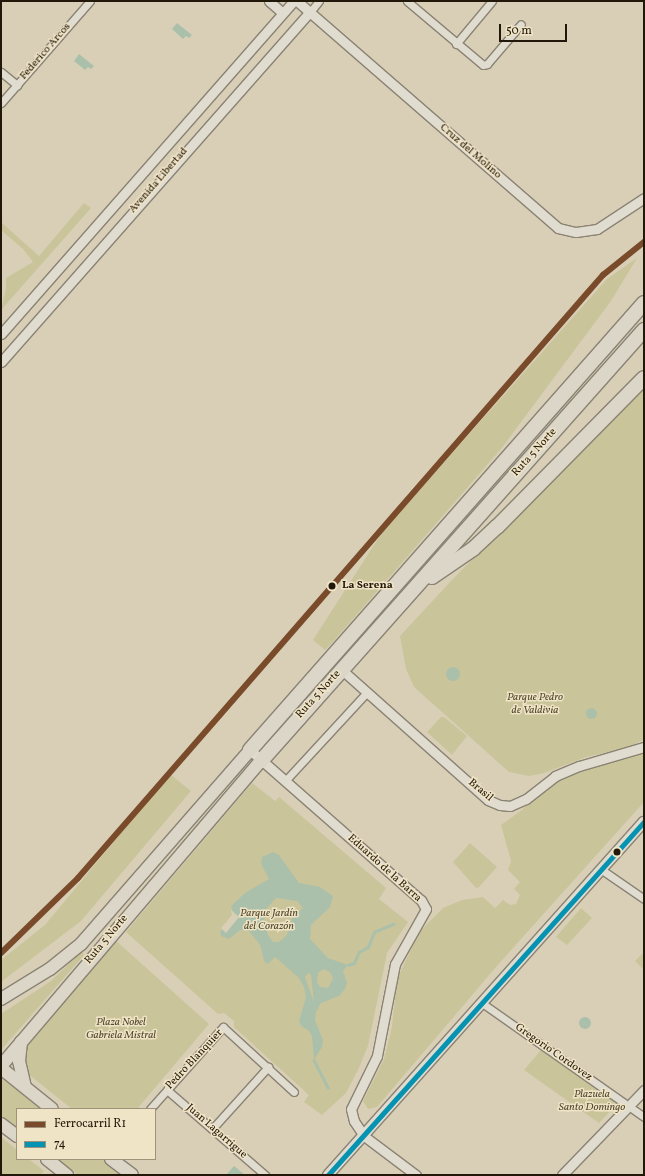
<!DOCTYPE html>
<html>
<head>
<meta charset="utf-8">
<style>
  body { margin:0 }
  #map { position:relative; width:645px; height:1176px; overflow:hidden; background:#d9cfb7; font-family:Vollkorn,serif }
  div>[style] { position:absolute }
  .green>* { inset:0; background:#cac49a }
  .water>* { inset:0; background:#abc0ab }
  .round { border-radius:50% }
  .pier>* { inset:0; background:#d9cfb7 }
  .stream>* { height:2.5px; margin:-1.25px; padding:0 1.25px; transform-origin:1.25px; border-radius:1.25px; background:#abc0ab }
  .roads { filter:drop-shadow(1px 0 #8a8374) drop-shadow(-1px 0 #8a8374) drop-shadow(0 1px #8a8374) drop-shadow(0 -1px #8a8374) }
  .minor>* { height:7px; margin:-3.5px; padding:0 3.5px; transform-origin:3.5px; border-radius:3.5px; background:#e1dcd0 }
  .tertiary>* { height:9px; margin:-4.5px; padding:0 4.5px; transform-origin:4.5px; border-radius:4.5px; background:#e1dcd0 }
  .secondary>* { height:10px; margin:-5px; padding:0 5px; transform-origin:5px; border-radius:5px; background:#e1dcd0 }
  .primary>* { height:12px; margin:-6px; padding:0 6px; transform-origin:6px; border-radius:6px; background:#dcd6c8 }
  .trunk>* { height:12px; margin:-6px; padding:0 6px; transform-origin:6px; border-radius:6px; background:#dcd6c8 }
  .motorway>* { height:14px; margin:-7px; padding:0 7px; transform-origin:7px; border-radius:7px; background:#dcd6c8 }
  .bus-1>* { height:5px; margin:-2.5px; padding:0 2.5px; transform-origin:2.5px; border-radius:2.5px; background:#0593b1 }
  .rail-1>* { height:6px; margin:-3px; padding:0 3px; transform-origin:3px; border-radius:3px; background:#7a4b2a }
  .dots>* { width:11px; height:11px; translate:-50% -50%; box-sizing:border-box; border:2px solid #f0e4c6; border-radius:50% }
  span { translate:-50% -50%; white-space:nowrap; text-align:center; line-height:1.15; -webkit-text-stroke:3px #f0e4c6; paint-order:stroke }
  .street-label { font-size:11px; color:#22180a }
  .stop-label { font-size:11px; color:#22180a; font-weight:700 }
  .left { translate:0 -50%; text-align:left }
  .park-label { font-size:11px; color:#51492e; font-style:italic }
  .frame { position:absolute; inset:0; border:2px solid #22180a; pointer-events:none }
  .legend { position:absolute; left:16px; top:1108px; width:140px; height:52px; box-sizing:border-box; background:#f0e4c6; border:1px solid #9e927b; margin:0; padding:5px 7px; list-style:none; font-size:12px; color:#22180a }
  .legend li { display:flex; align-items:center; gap:8px; height:20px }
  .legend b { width:20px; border:1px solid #9e927b }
  .scale { position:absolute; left:499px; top:24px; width:68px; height:18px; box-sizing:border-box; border:2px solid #22180a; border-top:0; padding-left:5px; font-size:12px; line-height:14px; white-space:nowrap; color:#22180a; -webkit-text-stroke:3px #f0e4c6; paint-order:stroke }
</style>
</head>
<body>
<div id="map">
  <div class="green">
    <i style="clip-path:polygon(84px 203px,91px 208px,1px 310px,6px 289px,6px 278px,33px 262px,23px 249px,1px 230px,1px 222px,39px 256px)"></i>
    <i style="clip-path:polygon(637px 258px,611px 301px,501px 449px,332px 643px,325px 650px,313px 640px,383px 531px,607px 279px)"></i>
    <i style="clip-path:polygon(644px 386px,644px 739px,630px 747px,586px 757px,544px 773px,529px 776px,509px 772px,414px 687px,406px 669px,400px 636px,451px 581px)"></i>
    <i style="clip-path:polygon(441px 717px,444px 717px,467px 736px,452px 755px,427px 732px)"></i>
    <i style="clip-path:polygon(644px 749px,644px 802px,496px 967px,377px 1107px,368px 1109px,363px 1101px,384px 1059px,392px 1027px,397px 979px,420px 931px,443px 908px,462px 900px,483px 897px,495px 908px,503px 900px,510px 905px,516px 904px,520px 895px,514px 889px,520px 882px,508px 870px,511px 861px,501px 825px,522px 810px,551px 782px,581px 770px,632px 756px)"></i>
    <i style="clip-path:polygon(170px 774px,191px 791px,81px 921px,1px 982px,1px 960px,45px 925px)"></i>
    <i style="clip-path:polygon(252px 783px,275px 801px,279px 797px,386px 888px,379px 899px,408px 922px,387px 953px,368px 1046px,358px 1070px,346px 1093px,322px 1115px,304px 1102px,309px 1095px,234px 1027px,234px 1021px,224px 1013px,218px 1014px,126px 932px)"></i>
    <i style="clip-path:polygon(470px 843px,497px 867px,479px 887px,476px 888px,453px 862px)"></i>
    <i style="clip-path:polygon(581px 908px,592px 918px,567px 945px,556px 937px)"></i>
    <i style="clip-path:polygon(114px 939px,209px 1024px,137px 1109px,72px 1109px,27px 1073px,25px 1048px)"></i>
    <i style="clip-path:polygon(82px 951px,84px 955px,1px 1050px,1px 1014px,51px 981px)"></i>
    <i style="clip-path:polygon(644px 952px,644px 970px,635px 961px)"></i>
    <i style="clip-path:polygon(541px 1050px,617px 1104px,599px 1123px,524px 1070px)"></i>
    <i style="clip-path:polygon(1px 1078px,41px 1109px,17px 1109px,17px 1128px,1px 1115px)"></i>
    <i style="clip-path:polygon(1px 1137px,17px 1150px,17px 1159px,29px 1159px,44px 1171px,41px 1175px,1px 1175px)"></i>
    <i style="clip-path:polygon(57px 1159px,105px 1159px,126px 1175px,78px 1175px)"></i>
  </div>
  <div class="water">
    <i style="clip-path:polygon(177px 23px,192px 35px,189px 38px,186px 36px,183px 39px,172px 29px)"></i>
    <i style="clip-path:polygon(79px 54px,94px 66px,91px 69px,88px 67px,85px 70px,74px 61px)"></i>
    <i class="round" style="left:446px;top:667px;width:14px;height:14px"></i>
    <i class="round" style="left:585.5px;top:707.5px;width:11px;height:11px"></i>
    <i style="clip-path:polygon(evenodd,273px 852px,279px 855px,299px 883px,320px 887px,333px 896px,330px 907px,311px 925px,310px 939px,328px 958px,348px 965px,343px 971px,347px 983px,345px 989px,339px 996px,321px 1003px,316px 1012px,315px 1020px,323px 1040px,322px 1047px,314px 1060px,312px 1036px,308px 1030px,301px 1026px,299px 1021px,306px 997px,304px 987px,298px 977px,275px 957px,268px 964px,264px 961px,260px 945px,249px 931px,240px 930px,229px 939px,221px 936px,220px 932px,234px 916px,231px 906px,245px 893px,269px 879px,261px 864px,262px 857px,273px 852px,276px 898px,297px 901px,303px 908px,292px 918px,287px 935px,279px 942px,273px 942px,268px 935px,264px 920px,267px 908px,276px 898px,273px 852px,324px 969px,330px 972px,333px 978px,328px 988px,320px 987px,317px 982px,318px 973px,324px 969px,273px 852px,308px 973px,311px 975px,314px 1002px,305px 977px,308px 973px)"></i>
    <i class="round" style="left:579px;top:1017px;width:12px;height:12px"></i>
    <i style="clip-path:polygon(234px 1166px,244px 1174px,226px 1175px)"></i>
  </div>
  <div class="pier">
    <i style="clip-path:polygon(231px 910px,239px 917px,226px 933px,221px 928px,232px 915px)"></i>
  </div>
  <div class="stream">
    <i style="left:348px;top:965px;width:6px;rotate:-18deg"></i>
    <i style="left:354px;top:963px;width:12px;rotate:-66deg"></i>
    <i style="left:359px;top:952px;width:10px;rotate:-29deg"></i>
    <i style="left:368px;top:947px;width:16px;rotate:-68deg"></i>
    <i style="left:374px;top:932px;width:21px;rotate:-23deg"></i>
    <i style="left:314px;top:1060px;width:31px;rotate:63deg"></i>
  </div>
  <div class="roads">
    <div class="minor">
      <i style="left:407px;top:1px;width:99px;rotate:40.1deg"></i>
      <i style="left:483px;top:65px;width:4px;rotate:-14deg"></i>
      <i style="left:487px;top:64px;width:52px;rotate:-49.6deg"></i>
      <i style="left:310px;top:12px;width:14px;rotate:-51deg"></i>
      <i style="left:456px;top:44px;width:56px;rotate:-50.1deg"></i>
      <i style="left:1px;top:72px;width:21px;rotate:39deg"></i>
      <i style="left:1px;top:103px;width:135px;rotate:-48.9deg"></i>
      <i style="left:285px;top:781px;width:121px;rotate:-47.3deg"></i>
      <i style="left:602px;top:870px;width:51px;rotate:34.6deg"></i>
      <i style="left:482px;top:1003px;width:198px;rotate:35.1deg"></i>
      <i style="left:167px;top:1090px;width:130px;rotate:40.9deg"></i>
      <i style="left:150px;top:1109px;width:110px;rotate:-48.3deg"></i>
      <i style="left:223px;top:1027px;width:96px;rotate:42.5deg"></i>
      <i style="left:212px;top:1129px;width:84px;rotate:-47.9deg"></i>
    </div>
    <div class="tertiary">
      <i style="left:269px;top:1px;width:18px;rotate:41deg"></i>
      <i style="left:297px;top:1px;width:346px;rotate:41deg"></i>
      <i style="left:558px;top:228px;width:18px;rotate:13deg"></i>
      <i style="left:576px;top:232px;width:21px;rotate:-8deg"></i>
      <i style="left:597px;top:229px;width:56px;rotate:-33.4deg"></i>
      <i style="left:1px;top:334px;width:444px;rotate:-48.7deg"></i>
      <i style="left:1px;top:362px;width:467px;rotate:-48.6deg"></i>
      <i style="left:342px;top:670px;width:195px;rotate:41.7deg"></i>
      <i style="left:488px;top:800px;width:13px;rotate:23deg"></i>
      <i style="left:500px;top:805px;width:10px;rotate:6deg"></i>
      <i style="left:510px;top:806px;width:17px;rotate:-24deg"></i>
      <i style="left:526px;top:799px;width:37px;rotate:-38deg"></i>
      <i style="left:555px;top:776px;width:26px;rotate:-23deg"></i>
      <i style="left:579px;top:766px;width:68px;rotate:-16.3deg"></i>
      <i style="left:250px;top:750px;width:227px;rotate:41.3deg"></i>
      <i style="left:421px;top:900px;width:10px;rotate:61deg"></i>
      <i style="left:426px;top:909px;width:63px;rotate:119.4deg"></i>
      <i style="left:395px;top:964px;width:94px;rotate:101.1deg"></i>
      <i style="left:377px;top:1056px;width:59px;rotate:116.1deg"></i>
      <i style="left:351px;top:1109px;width:12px;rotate:76deg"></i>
      <i style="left:354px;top:1121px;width:18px;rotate:56deg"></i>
      <i style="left:364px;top:1136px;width:65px;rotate:36.9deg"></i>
      <i style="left:562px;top:1175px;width:118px;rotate:-46deg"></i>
    </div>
    <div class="secondary">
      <i style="left:328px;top:1175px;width:474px;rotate:-48.2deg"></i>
    </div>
    <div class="primary">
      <i style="left:1px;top:1068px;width:65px;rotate:38.8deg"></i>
      <i style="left:1px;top:1124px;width:20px;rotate:37deg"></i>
      <i style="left:47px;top:1159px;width:26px;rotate:39deg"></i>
      <i style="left:111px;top:1159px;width:26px;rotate:37deg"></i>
    </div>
    <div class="trunk">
      <i style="left:1px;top:999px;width:57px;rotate:-31.5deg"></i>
      <i style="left:50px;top:969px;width:40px;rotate:-39deg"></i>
      <i style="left:81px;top:944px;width:257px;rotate:-48.9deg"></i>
      <i style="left:21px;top:1042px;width:19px;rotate:96deg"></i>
      <i style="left:19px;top:1061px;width:26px;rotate:77deg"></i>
      <i style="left:1px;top:1066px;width:401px;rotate:-49.6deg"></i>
    </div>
    <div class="motorway">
      <i style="left:432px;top:577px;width:50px;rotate:-34.3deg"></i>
      <i style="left:473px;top:549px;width:33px;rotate:-43deg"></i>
      <i style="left:497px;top:527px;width:209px;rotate:-45.4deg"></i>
      <i style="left:250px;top:750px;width:596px;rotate:-48.61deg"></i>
      <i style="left:261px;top:761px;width:577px;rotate:-48.37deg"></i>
    </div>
  </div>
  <div class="bus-1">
    <i style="left:328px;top:1175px;width:474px;rotate:-48.2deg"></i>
  </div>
  <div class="rail-1">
    <i style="left:1px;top:953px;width:107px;rotate:-44.2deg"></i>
    <i style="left:78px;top:878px;width:800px;rotate:-48.96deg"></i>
    <i style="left:603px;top:275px;width:53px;rotate:-38.8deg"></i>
  </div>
  <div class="dots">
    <i style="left:332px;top:586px;background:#22180a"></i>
    <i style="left:617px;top:852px;background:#22180a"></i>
  </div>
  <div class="street-label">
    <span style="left:46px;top:52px;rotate:-49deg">Federico Arcos</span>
    <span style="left:470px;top:152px;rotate:41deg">Cruz del Molino</span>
    <span style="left:159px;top:181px;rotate:-49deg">Avenida Libertad</span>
    <span style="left:535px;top:453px;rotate:-48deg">Ruta 5 Norte</span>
    <span style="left:319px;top:695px;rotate:-48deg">Ruta 5 Norte</span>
    <span style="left:480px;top:791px;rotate:40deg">Brasil</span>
    <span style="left:384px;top:869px;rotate:42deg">Eduardo de la Barra</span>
    <span style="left:107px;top:940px;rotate:-50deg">Ruta 5 Norte</span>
    <span style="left:553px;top:1053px;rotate:35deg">Gregorio Cordovez</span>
    <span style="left:195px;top:1060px;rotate:-47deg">Pedro Blanquier</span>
    <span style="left:216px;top:1132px;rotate:41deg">Juan Lagarrigue</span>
  </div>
  <div class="stop-label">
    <span class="left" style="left:342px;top:586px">La Serena</span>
  </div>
  <div class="park-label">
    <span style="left:535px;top:705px">Parque Pedro<br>de Valdivia</span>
    <span style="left:269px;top:921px">Parque Jardín<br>del Corazón</span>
    <span style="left:121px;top:1030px">Plaza Nobel<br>Gabriela Mistral</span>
    <span style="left:592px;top:1102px">Plazuela<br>Santo Domingo</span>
  </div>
  <div class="frame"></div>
  <ul class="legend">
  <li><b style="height:5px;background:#7a4b2a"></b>Ferrocarril R1</li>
  <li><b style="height:5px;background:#0593b1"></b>74</li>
  </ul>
  <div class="scale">50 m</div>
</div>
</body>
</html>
